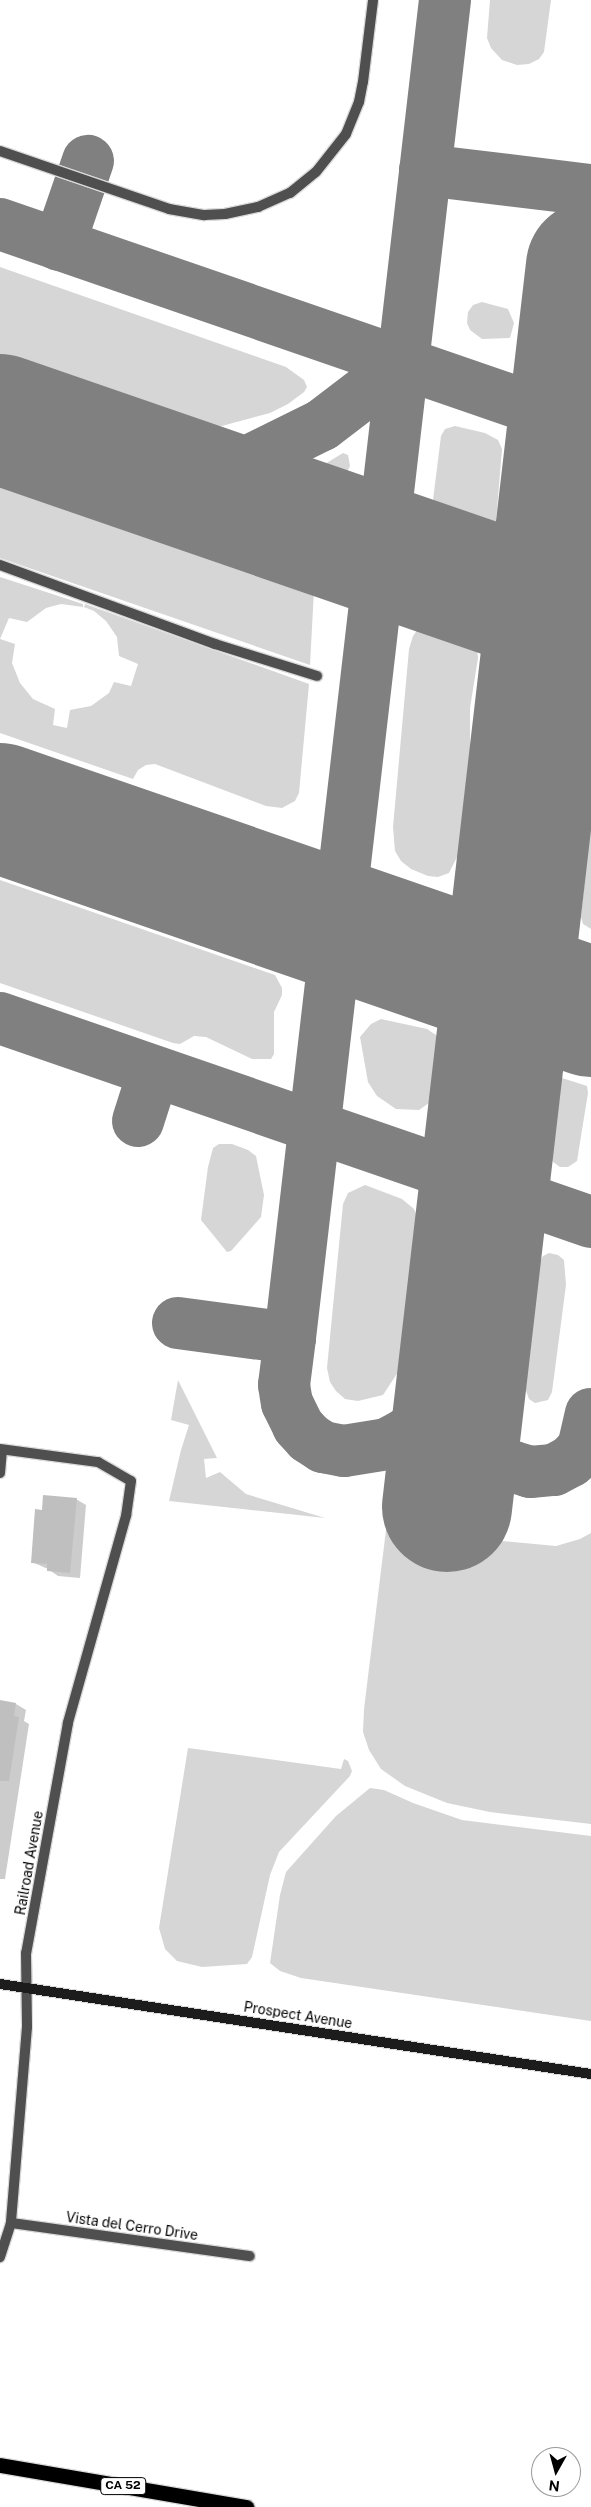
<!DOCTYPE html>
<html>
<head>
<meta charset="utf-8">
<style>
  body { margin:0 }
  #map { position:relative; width:591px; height:2507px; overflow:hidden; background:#fff; font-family:"Public Sans",sans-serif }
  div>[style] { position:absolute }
  .green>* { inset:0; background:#d6d6d6 }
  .shadow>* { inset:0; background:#0003 }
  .taxiway>* { height:52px; margin:-26px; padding:0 26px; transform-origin:26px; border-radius:26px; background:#808080 }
  .runway>* { height:130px; margin:-65px; padding:0 65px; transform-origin:65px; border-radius:65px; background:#808080 }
  .building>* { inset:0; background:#bfbfbf }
  .roads { filter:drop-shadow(1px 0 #dbdbdb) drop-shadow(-1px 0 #dbdbdb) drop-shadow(0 1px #dbdbdb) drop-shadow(0 -1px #dbdbdb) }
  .lane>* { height:10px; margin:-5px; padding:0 5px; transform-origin:5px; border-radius:5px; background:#4f4f4f }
  .street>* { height:10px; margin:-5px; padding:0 5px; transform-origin:5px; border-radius:5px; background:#4f4f4f }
  .secondary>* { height:10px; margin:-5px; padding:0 5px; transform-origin:5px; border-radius:5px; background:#1c1c1c }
  .highway>* { height:15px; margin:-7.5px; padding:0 7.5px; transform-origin:7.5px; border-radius:7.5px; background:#000 }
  span { translate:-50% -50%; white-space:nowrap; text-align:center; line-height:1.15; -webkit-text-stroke:4px #fff; paint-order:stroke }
  .shield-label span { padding:1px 4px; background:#fff; border:1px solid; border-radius:4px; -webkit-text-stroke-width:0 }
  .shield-label { font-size:12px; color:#000; font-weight:700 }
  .street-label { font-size:14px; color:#000 }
  .north { position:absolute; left:531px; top:2447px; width:50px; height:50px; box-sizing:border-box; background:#fff; border:1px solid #999; border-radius:50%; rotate:187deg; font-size:14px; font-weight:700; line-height:20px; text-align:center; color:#000 }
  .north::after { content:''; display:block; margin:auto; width:18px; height:22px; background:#000; clip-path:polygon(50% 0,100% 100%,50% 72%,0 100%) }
</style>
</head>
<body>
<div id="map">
  <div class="green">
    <i style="clip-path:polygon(490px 0,551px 0,544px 52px,539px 59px,529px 64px,517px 65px,502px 60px,491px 48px,487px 38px)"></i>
    <i style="clip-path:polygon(0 267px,286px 367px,304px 380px,307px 387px,304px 392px,288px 404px,270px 413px,218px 427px,193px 428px,153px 423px,0 372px)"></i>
    <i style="clip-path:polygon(482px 302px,508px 309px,514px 323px,510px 338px,482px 339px,470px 330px,467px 323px,468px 312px,473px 305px)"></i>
    <i style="clip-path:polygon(455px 426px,485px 433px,498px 440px,502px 449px,495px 534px,487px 537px,450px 524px,436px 509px,433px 500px,441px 436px,445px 429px)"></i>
    <i style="clip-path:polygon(343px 453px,348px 455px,350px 466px,347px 472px,334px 478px,323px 479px,305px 478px,307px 475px)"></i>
    <i style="clip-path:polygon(0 464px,292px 569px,306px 579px,314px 590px,310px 665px,0 558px)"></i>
    <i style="clip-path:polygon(0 577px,83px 604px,83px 607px,61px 604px,46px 608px,27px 622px,9px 618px,0 639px)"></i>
    <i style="clip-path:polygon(85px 604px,309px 684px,299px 793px,295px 801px,282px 808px,266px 806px,155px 764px,146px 765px,138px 770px,133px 779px,0 733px,0 639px,15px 644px,12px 663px,20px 683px,33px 699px,55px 709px,53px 725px,67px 728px,70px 710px,91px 706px,109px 693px,114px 682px,131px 686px,138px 664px,119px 656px,117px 637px,106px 621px,94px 611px,84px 607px)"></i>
    <i style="clip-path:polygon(431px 621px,468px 631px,476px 639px,478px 658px,470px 708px,470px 767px,460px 851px,449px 873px,438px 877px,428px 876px,411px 869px,401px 861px,395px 851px,393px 827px,409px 649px,413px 636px,420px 626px)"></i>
    <i style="clip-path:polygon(591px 821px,591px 929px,583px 924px,581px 917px)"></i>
    <i style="clip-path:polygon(0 880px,275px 975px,282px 988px,282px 995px,274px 1012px,274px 1054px,271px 1059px,252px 1059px,206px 1037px,194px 1036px,180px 1044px,173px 1043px,0 983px)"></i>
    <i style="clip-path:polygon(381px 1019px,427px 1029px,436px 1035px,439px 1040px,435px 1084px,429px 1103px,419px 1110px,396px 1109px,377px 1096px,368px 1082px,360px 1037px,371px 1024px)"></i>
    <i style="clip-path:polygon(556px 1076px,587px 1086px,588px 1093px,577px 1161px,568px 1167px,560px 1167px,553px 1162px,549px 1151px)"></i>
    <i style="clip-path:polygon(219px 1144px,232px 1144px,248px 1150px,256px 1156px,264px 1195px,261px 1217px,231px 1251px,227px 1252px,201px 1220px,208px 1167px,213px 1148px)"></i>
    <i style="clip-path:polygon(365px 1185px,402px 1199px,414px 1209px,418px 1219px,418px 1234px,400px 1369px,383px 1395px,358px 1401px,345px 1399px,336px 1391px,330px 1382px,327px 1368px,343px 1204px,348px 1193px)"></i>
    <i style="clip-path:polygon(549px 1253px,558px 1255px,564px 1260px,566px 1285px,552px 1392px,548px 1400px,535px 1403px,529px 1399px,525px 1388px,537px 1268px,543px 1256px)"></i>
    <i style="clip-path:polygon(178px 1380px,217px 1458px,204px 1459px,206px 1478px,220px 1472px,246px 1494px,325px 1518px,169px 1501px,181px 1450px,189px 1425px,171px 1420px)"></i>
    <i style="clip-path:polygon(386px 1530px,556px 1546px,580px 1539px,591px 1533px,591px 1824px,490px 1812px,447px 1803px,405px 1786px,381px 1769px,369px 1750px,363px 1732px,364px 1709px)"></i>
    <i style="clip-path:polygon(188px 1748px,341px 1769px,344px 1759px,348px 1761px,352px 1771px,350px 1776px,279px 1852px,270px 1875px,252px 1957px,247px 1964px,202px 1967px,177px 1961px,165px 1949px,159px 1928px)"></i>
    <i style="clip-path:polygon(370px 1788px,384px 1790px,413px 1803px,462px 1820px,591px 1836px,591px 2021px,301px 1978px,280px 1971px,270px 1963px,280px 1895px,286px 1872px,336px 1816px)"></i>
  </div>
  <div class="shadow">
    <i style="clip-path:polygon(76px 1499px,86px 1505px,80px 1578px,58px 1576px,48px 1569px,32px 1562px,43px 1511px)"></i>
    <i style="clip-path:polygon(0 1701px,16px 1704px,26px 1710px,24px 1721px,29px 1724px,5px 1879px,0 1879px)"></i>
  </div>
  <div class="taxiway">
    <i style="left:445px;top:0;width:1347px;rotate:96.61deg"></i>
    <i style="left:290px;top:1338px;width:47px;rotate:97.3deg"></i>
    <i style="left:284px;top:1385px;width:18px;rotate:81deg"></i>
    <i style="left:287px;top:1403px;width:25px;rotate:64deg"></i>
    <i style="left:298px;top:1426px;width:16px;rotate:47deg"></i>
    <i style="left:309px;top:1438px;width:17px;rotate:33deg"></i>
    <i style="left:323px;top:1447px;width:21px;rotate:11deg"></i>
    <i style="left:344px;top:1451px;width:44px;rotate:-9.2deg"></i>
    <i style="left:387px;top:1444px;width:19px;rotate:-28deg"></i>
    <i style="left:404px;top:1435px;width:20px;rotate:-37deg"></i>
    <i style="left:420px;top:1423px;width:27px;rotate:-48deg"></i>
    <i style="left:438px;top:1403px;width:49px;rotate:-57.6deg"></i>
    <i style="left:425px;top:170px;width:167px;rotate:6.9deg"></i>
    <i style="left:0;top:224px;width:625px;rotate:19.04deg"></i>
    <i style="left:59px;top:245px;width:89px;rotate:-71deg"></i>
    <i style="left:196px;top:487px;width:140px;rotate:-26.2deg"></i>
    <i style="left:322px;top:425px;width:102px;rotate:-37.4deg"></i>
    <i style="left:0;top:1018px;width:625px;rotate:19.04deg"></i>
    <i style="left:138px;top:1121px;width:52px;rotate:-72.3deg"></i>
    <i style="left:178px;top:1323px;width:113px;rotate:7.6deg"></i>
    <i style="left:464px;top:1362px;width:37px;rotate:82deg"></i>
    <i style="left:469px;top:1399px;width:40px;rotate:72deg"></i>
    <i style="left:481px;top:1437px;width:30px;rotate:53deg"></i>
    <i style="left:499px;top:1461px;width:16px;rotate:22deg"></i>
    <i style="left:514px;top:1467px;width:17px;rotate:17deg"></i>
    <i style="left:530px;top:1472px;width:24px;rotate:-5deg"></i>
    <i style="left:554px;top:1470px;width:19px;rotate:-28deg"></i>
    <i style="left:571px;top:1461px;width:18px;rotate:-47deg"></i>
    <i style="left:583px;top:1448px;width:35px;rotate:-77deg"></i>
  </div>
  <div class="runway">
    <i style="left:0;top:419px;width:625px;rotate:19.04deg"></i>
    <i style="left:0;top:808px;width:625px;rotate:19.04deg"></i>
    <i style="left:447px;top:1507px;width:1249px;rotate:-83.38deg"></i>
  </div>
  <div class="building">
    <i style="clip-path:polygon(43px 1495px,77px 1498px,70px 1573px,47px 1571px,47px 1564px,31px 1563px,35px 1509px,42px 1510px)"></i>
    <i style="clip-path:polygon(0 1700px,16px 1703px,14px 1716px,19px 1717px,9px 1781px,0 1781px)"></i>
  </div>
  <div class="roads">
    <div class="lane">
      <i style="left:0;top:151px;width:179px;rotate:18.9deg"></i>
      <i style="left:169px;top:209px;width:36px;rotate:10deg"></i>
      <i style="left:204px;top:215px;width:21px;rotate:-3deg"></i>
      <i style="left:225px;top:214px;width:34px;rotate:-12deg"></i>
      <i style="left:258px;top:207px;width:35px;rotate:-24deg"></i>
      <i style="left:290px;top:193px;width:33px;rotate:-39deg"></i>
      <i style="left:316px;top:172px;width:48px;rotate:-51.7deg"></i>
      <i style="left:346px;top:134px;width:35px;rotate:-68deg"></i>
      <i style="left:359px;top:102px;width:20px;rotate:-79deg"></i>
      <i style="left:363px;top:82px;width:83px;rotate:-83deg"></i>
      <i style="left:0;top:565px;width:229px;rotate:20.2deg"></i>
      <i style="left:215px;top:644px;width:107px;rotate:17.4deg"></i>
      <i style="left:0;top:1473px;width:23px;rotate:-85deg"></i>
    </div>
    <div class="street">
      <i style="left:0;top:1449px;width:99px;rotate:7.6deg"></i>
      <i style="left:98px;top:1462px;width:38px;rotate:30deg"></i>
      <i style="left:131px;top:1481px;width:35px;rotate:98deg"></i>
      <i style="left:126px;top:1516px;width:215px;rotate:105.7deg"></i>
      <i style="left:68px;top:1723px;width:234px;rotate:100.3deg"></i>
      <i style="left:26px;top:1953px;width:74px;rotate:89.2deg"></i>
      <i style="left:27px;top:2027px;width:197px;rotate:94.7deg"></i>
      <i style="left:11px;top:2223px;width:36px;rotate:108deg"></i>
      <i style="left:11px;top:2223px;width:241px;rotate:7.9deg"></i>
    </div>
    <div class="secondary">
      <i style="left:0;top:1984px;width:598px;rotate:8.66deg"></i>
    </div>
    <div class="highway">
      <i style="left:0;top:2465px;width:250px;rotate:9.7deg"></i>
    </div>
  </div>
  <div class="shield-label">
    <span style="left:123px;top:2486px">CA 52</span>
  </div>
  <div class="street-label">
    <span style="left:29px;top:1863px;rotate:-80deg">Railroad Avenue</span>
    <span style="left:298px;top:2015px;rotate:9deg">Prospect Avenue</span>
    <span style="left:132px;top:2226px;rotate:8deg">Vista del Cerro Drive</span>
  </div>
  <div class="north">N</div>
</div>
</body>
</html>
